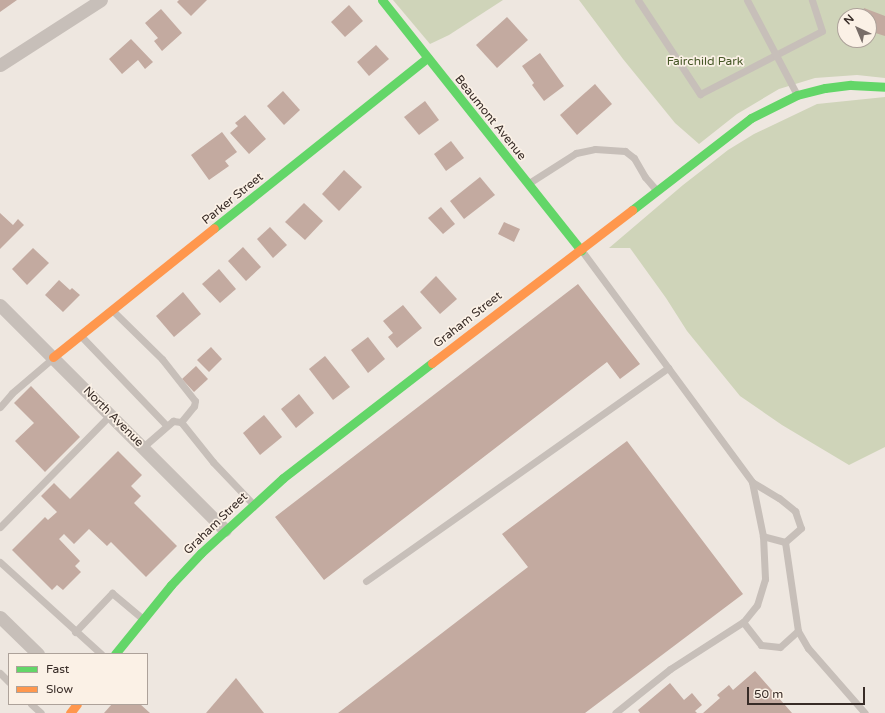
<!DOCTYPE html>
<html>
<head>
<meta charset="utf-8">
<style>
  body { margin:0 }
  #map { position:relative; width:885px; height:713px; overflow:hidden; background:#eee7e0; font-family:"Varela Round",sans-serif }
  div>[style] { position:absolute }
  .green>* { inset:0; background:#cfd4b9 }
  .building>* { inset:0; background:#c3aaa0 }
  .lane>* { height:7px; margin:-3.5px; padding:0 3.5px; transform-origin:3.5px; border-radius:3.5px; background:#c7bfb9 }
  .street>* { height:13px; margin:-6.5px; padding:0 6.5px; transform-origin:6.5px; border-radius:6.5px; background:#c7bfb9 }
  .fast>* { height:9px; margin:-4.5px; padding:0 4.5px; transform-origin:4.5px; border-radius:4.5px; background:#63d668 }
  .slow>* { height:9px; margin:-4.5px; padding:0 4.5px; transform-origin:4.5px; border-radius:4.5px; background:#ff974d }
  span { translate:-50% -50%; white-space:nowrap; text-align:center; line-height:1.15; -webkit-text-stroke:3.5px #fbf1e6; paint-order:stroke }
  .park-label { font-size:12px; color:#475828 }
  .street-label { font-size:12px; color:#382c27 }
  .legend { position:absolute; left:8px; top:653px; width:140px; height:52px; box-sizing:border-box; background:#fbf1e6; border:1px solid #ada29a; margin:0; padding:5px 7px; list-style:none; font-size:12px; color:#382c27 }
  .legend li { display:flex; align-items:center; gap:8px; height:20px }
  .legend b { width:20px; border:1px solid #ada29a }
  .north { position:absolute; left:837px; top:8px; width:40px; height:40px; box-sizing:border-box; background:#fbf1e6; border:1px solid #ada29a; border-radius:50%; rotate:316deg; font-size:11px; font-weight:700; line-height:16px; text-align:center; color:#382c27 }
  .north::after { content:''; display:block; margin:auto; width:14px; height:18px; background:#786d68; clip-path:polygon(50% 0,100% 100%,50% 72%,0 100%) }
  .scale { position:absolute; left:747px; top:687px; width:118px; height:18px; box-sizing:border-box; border:2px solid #382c27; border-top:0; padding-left:5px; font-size:12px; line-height:14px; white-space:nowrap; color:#382c27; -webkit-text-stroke:3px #fbf1e6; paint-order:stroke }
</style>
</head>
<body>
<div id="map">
  <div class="green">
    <i style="clip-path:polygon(393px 0,503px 0,449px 35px,430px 44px)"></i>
    <i style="clip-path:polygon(evenodd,579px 0,885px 0,885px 78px,857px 75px,815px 78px,779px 89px,737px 114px,699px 144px,675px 123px,623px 59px,579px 0,845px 16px,869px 16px,869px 40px,845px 40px,845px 16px)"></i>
    <i style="clip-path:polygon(885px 97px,885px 447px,849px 465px,782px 425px,740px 396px,687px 331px,666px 298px,630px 248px,609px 248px,683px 185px,728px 150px,754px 134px,817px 104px)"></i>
  </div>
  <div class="building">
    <i style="clip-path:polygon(0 0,17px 0,0 12px)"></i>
    <i style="clip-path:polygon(179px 0,207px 0,191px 16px,177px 2px)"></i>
    <i style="clip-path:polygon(349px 5px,363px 21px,345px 37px,331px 22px)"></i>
    <i style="clip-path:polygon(864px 8px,885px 16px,885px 36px,869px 31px,869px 16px,861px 16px)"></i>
    <i style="clip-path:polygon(161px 9px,182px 33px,162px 51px,154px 41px,158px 38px,145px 23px)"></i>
    <i style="clip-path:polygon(507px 17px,528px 40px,497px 68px,476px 45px)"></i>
    <i style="clip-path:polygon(131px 39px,153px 62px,145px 69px,138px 60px,122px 74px,109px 59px)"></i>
    <i style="clip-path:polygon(376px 45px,389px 59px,369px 76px,357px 62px)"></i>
    <i style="clip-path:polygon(540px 53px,564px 86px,544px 101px,532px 85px,534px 83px,522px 66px)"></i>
    <i style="clip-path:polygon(595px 84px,612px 104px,577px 135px,560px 115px)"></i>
    <i style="clip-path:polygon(283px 91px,300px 110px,284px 125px,267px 106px)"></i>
    <i style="clip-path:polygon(425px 101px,439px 120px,419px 135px,404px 117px)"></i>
    <i style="clip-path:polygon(245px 115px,266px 139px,249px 154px,230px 133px,238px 126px,235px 123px)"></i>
    <i style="clip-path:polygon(222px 132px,237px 152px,225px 161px,229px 166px,209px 180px,191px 155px)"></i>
    <i style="clip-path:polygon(451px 141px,464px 158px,446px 171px,434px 154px)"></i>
    <i style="clip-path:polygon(344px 170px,362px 187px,339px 211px,322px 194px)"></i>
    <i style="clip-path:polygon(480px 177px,495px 195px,464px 219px,450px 201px)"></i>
    <i style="clip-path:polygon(304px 203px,323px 221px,305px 240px,285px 222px)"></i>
    <i style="clip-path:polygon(441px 207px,455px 224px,443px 234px,428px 218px)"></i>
    <i style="clip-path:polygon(0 213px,13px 225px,18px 219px,24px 225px,0 249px)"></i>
    <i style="clip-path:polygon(504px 222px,520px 229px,514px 242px,498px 234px)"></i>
    <i style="clip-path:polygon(270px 227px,287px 245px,273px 258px,257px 239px)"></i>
    <i style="clip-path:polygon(243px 247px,261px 267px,246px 281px,228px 261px)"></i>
    <i style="clip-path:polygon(33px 248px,49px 263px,27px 285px,12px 269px)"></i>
    <i style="clip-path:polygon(219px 269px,236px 289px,220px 303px,202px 284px)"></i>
    <i style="clip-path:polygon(436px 276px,457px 299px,440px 314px,420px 292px)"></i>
    <i style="clip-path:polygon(59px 280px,70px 290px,72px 288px,80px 295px,63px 312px,45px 295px)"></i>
    <i style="clip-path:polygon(578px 284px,640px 364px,620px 379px,607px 362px,324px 580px,275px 517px)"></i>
    <i style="clip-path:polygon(183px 292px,201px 314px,174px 337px,156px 316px)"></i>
    <i style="clip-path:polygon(403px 305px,422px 328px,397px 348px,388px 337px,393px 333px,383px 321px)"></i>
    <i style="clip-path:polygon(368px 337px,385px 359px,368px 373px,351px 350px)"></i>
    <i style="clip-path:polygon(211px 347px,222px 359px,209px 372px,197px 360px)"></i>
    <i style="clip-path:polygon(325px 356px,350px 387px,333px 400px,309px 369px)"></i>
    <i style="clip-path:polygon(196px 366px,208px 379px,194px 392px,182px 379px)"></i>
    <i style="clip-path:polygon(31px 386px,80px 437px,45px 472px,15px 441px,34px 423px,14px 403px)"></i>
    <i style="clip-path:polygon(299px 394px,314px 413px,296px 428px,281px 409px)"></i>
    <i style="clip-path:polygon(264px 415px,282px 437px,260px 455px,243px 433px)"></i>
    <i style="clip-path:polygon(627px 441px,743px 594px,585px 713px,338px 713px,528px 567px,502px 534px)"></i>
    <i style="clip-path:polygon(118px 451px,142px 475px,131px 486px,141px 496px,134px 503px,177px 546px,146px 577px,111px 542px,107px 546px,89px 529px,74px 544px,64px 534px,59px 539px,80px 561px,75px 566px,81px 572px,63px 590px,57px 585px,52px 590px,12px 550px,45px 517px,48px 520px,57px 512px,41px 496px,54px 483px,70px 499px)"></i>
    <i style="clip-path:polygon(755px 671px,792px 713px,703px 713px,720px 698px,717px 695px,729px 685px,733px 690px)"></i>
    <i style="clip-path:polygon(236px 678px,264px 713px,206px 713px)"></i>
    <i style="clip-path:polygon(670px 683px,684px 700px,692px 693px,702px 705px,695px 711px,697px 713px,640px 713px,638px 710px)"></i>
    <i style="clip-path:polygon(112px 704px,140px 704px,150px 713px,104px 713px)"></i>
  </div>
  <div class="lane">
    <i style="left:638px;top:0;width:113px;rotate:56.6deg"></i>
    <i style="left:700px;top:94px;width:137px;rotate:-27.3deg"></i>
    <i style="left:822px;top:31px;width:33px;rotate:-108deg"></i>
    <i style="left:747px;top:0;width:107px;rotate:62.2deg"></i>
    <i style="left:529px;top:183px;width:56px;rotate:-32.6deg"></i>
    <i style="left:576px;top:153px;width:19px;rotate:-12deg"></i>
    <i style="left:595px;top:149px;width:30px;rotate:4deg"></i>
    <i style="left:625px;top:151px;width:11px;rotate:38deg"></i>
    <i style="left:634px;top:158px;width:22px;rotate:60deg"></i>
    <i style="left:645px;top:177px;width:18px;rotate:49deg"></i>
    <i style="left:582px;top:251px;width:287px;rotate:53.6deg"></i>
    <i style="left:752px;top:482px;width:55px;rotate:78.5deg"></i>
    <i style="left:763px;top:536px;width:43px;rotate:87.3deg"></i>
    <i style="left:765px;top:579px;width:27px;rotate:107deg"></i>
    <i style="left:757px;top:605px;width:22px;rotate:129deg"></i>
    <i style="left:743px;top:622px;width:87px;rotate:147.2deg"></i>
    <i style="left:670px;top:669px;width:70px;rotate:141.3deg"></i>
    <i style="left:112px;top:310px;width:70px;rotate:44.4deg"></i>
    <i style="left:162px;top:359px;width:53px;rotate:51.8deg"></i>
    <i style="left:195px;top:401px;width:5px;rotate:101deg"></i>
    <i style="left:194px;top:406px;width:21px;rotate:129deg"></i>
    <i style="left:81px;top:336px;width:124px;rotate:46.3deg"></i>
    <i style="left:0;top:407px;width:18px;rotate:-49deg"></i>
    <i style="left:12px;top:393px;width:54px;rotate:-40.5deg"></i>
    <i style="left:143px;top:447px;width:40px;rotate:-41deg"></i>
    <i style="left:173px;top:421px;width:8px;rotate:7deg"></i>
    <i style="left:181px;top:422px;width:51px;rotate:51.3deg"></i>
    <i style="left:213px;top:462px;width:58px;rotate:46.4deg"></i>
    <i style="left:752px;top:482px;width:31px;rotate:31deg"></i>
    <i style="left:779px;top:498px;width:21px;rotate:39deg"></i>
    <i style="left:795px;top:511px;width:18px;rotate:71deg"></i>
    <i style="left:801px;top:528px;width:21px;rotate:139deg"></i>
    <i style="left:785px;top:542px;width:23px;rotate:-165deg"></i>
    <i style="left:0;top:527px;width:157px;rotate:-45.5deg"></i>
    <i style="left:785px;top:542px;width:90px;rotate:81.7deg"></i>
    <i style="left:798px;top:631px;width:20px;rotate:60deg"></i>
    <i style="left:808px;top:648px;width:86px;rotate:48.8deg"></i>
    <i style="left:0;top:562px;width:137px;rotate:42.3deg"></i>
    <i style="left:366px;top:581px;width:370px;rotate:-35.2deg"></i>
    <i style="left:743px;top:622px;width:29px;rotate:52deg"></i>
    <i style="left:761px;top:645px;width:19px;rotate:6deg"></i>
    <i style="left:780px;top:647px;width:24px;rotate:-42deg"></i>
    <i style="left:75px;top:632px;width:54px;rotate:-46.5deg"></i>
    <i style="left:112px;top:593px;width:40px;rotate:40deg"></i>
    <i style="left:0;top:673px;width:13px;rotate:45deg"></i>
    <i style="left:31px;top:704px;width:13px;rotate:42deg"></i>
  </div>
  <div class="street">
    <i style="left:0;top:65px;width:120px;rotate:-32.8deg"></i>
    <i style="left:0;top:305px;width:318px;rotate:45deg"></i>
    <i style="left:0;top:617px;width:53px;rotate:44.2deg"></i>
  </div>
  <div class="fast">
    <i style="left:382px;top:0;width:320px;rotate:51.5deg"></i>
    <i style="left:632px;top:210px;width:150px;rotate:-37.7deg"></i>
    <i style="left:751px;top:118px;width:51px;rotate:-26.6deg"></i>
    <i style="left:797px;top:95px;width:29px;rotate:-14deg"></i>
    <i style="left:825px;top:88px;width:26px;rotate:-7deg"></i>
    <i style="left:851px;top:85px;width:34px;rotate:3deg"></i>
    <i style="left:214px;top:228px;width:273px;rotate:-38.6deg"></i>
    <i style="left:115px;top:654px;width:89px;rotate:-50.9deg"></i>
    <i style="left:171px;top:585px;width:44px;rotate:-46.8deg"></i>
    <i style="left:201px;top:553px;width:111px;rotate:-42.4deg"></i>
    <i style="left:283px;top:478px;width:188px;rotate:-37.7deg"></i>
  </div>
  <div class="slow">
    <i style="left:53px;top:357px;width:206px;rotate:-38.7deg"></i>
    <i style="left:432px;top:363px;width:252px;rotate:-37.4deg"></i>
    <i style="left:70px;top:713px;width:11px;rotate:-52deg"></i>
  </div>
  <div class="park-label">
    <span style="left:705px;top:62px">Fairchild Park</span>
  </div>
  <div class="street-label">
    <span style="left:490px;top:118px;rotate:51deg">Beaumont Avenue</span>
    <span style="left:233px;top:199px;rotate:-39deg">Parker Street</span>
    <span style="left:468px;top:320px;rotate:-38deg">Graham Street</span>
    <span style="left:113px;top:417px;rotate:45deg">North Avenue</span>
    <span style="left:216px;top:524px;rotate:-44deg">Graham Street</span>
  </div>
  <ul class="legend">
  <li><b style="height:5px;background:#63d668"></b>Fast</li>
  <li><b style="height:5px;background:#ff974d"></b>Slow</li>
  </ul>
  <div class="north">N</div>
  <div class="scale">50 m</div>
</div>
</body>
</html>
